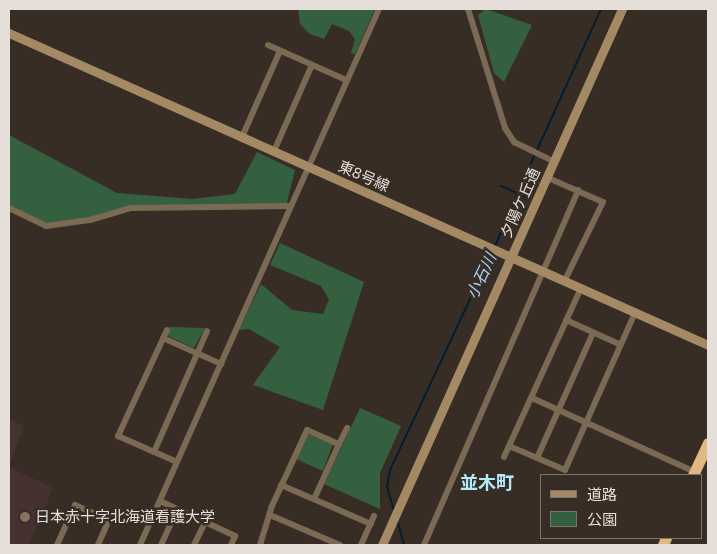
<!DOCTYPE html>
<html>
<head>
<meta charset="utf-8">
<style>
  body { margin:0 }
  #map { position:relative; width:717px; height:554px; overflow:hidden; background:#382d25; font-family:"IBM Plex Sans","Noto Sans JP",sans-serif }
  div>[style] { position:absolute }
  .education>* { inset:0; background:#463131 }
  .green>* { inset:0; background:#356040 }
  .stream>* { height:2px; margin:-1px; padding:0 1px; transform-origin:1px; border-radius:1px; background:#011e32 }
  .street>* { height:6px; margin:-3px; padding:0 3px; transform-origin:3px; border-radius:3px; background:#7a6a53 }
  .secondary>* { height:9px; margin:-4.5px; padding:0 4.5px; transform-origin:4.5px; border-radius:4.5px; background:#a38a65 }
  .highway>* { height:11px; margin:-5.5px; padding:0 5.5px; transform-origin:5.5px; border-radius:5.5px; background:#e1b87f }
  .dots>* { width:14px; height:14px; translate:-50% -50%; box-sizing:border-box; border:2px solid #382d25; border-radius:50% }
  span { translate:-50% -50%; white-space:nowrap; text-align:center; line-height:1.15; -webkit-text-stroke:5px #382d25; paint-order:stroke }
  .street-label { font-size:15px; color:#e5ded9 }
  .poi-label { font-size:15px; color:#e5ded9 }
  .left { translate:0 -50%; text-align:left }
  .water-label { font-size:16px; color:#a7d5fa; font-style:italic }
  .quarter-label { font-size:18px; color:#b3e9fb; font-weight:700 }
  .frame { position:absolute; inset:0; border:10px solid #e5ded9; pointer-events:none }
  .legend { position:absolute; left:540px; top:474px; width:162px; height:65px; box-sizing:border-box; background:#382d25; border:1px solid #7d746d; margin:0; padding:6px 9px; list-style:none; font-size:15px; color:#e5ded9 }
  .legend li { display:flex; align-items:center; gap:10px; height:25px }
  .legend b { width:25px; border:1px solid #7d746d }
</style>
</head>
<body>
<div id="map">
  <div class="education">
    <i style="clip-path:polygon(9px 419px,24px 426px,9px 467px,53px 488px,29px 545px,9px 545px)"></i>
  </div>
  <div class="green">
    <i style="clip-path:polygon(298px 9px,375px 9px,355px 54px,351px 53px,355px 39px,349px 31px,332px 24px,324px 39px,310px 34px,300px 24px)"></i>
    <i style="clip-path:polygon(486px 9px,532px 25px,504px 82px,494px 73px,478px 15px)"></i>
    <i style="clip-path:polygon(9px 135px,117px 193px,192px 199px,235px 194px,257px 152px,295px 170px,286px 206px,148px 207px,46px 226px,9px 208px)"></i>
    <i style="clip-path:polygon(280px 243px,364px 282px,323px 410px,253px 385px,280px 347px,249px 329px,239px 330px,261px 284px,292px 310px,323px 314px,329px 299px,321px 286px,270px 265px)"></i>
    <i style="clip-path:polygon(170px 327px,205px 328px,194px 348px,168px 336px)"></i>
    <i style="clip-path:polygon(360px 408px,401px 426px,380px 473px,380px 509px,324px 484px)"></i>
    <i style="clip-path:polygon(307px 434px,333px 444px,323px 471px,296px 459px)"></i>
  </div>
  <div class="stream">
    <i style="left:537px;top:150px;width:155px;rotate:-65.6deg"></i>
    <i style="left:501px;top:186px;width:30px;rotate:24deg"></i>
    <i style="left:495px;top:246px;width:100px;rotate:-66.5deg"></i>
    <i style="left:394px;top:511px;width:25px;rotate:-106deg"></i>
    <i style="left:387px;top:487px;width:17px;rotate:-80deg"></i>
    <i style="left:390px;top:470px;width:241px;rotate:-64.9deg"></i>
    <i style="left:397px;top:520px;width:26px;rotate:74deg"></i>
  </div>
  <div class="street">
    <i style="left:468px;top:9px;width:125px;rotate:72.7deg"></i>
    <i style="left:505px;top:128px;width:17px;rotate:57deg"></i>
    <i style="left:514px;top:142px;width:43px;rotate:26deg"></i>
    <i style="left:268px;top:45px;width:85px;rotate:24.2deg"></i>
    <i style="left:242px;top:137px;width:94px;rotate:-66.2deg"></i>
    <i style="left:274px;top:151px;width:94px;rotate:-66.2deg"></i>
    <i style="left:546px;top:177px;width:62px;rotate:23.7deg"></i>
    <i style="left:603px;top:202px;width:87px;rotate:116deg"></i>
    <i style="left:9px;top:208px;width:41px;rotate:25.9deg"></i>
    <i style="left:46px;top:226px;width:44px;rotate:-7.8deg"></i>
    <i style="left:90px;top:220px;width:43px;rotate:-16.3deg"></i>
    <i style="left:131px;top:208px;width:160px;rotate:-0.7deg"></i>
    <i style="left:566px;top:320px;width:60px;rotate:24.4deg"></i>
    <i style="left:167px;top:330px;width:117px;rotate:114.8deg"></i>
    <i style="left:118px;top:436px;width:64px;rotate:23.8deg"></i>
    <i style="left:163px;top:338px;width:64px;rotate:24.1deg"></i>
    <i style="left:532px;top:398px;width:179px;rotate:24.4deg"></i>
    <i style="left:339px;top:444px;width:18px;rotate:-63deg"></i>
    <i style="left:509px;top:446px;width:61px;rotate:23.2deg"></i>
    <i style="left:565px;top:470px;width:172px;rotate:-66deg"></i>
    <i style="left:154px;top:452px;width:132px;rotate:-66.3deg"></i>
    <i style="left:504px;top:457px;width:186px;rotate:-65.5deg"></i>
    <i style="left:537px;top:458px;width:137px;rotate:-65.9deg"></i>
    <i style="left:281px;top:485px;width:98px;rotate:23.4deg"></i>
    <i style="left:160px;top:501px;width:83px;rotate:25deg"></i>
    <i style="left:235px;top:536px;width:10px;rotate:114deg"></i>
    <i style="left:270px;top:515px;width:76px;rotate:23.2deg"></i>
    <i style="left:57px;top:545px;width:44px;rotate:-65.8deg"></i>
    <i style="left:75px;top:505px;width:37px;rotate:24deg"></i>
    <i style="left:109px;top:520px;width:27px;rotate:114deg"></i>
    <i style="left:140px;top:545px;width:587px;rotate:-65.97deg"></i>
    <i style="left:161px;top:545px;width:38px;rotate:-65deg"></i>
    <i style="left:194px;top:545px;width:25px;rotate:-64deg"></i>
    <i style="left:260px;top:545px;width:39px;rotate:-73deg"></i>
    <i style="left:271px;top:508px;width:86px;rotate:-65.2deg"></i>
    <i style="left:307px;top:430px;width:35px;rotate:24deg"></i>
    <i style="left:339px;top:444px;width:60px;rotate:114.4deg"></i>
    <i style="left:361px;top:545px;width:32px;rotate:-66deg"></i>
    <i style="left:424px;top:545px;width:387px;rotate:-66.5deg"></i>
  </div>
  <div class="secondary">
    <i style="left:9px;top:33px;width:765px;rotate:24.05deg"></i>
    <i style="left:382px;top:545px;width:587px;rotate:-65.88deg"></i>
  </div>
  <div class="highway">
    <i style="left:693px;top:475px;width:35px;rotate:-65deg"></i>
    <i style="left:663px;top:545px;width:8px;rotate:-67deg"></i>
  </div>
  <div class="dots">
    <i style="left:25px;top:517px;background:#8d6e63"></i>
  </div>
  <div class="street-label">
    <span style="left:364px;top:176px;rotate:24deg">東8号線</span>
    <span style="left:520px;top:203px;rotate:-66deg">夕陽ケ丘通</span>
  </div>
  <div class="poi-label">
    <span class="left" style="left:35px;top:517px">日本赤十字北海道看護大学</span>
  </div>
  <div class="water-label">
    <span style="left:481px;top:276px;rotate:-65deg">小石川</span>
  </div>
  <div class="quarter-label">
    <span style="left:487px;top:483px">並木町</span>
  </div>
  <div class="frame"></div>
  <ul class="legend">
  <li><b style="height:6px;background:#a38a65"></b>道路</li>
  <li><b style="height:14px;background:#356040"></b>公園</li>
  </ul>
</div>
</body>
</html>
